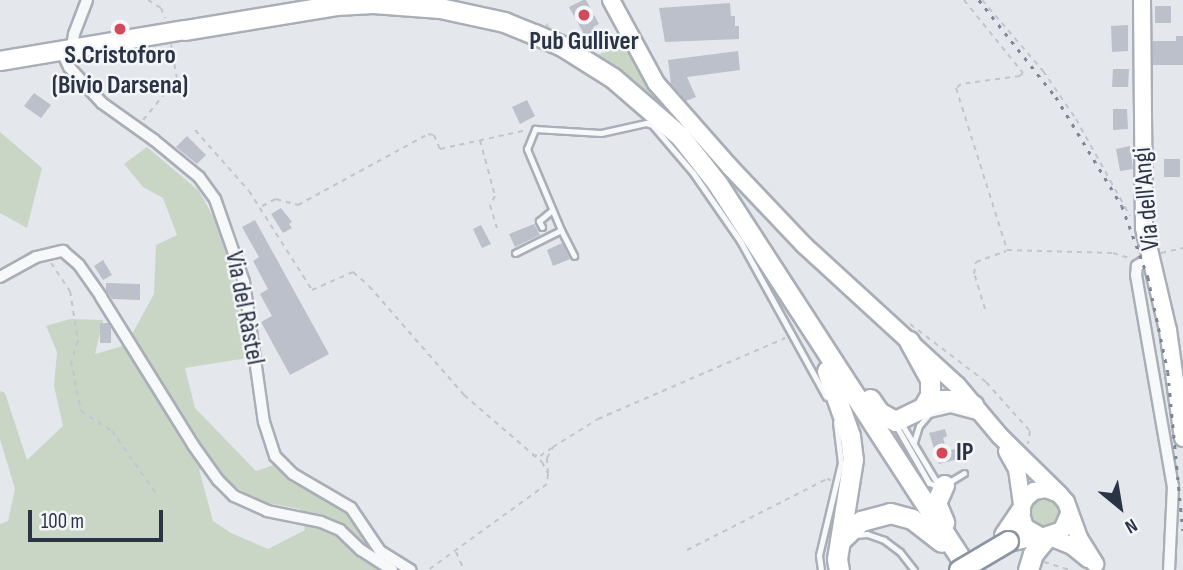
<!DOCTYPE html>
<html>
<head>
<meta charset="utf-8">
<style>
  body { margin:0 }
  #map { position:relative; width:1183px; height:570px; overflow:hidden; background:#e4e7ec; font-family:"Sofia Sans Condensed",sans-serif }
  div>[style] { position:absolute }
  .green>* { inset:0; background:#c9d6c5 }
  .round { border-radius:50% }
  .building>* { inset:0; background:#bbc0ca }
  .path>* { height:2px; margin-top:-1px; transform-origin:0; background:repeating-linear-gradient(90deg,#c2c5cb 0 5px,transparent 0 10px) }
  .roads { filter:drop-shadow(2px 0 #a9aeb7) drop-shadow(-2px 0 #a9aeb7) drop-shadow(0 2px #a9aeb7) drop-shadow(0 -2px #a9aeb7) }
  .lane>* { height:5px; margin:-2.5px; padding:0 2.5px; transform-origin:2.5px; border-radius:2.5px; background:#f7f8fa }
  .street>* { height:10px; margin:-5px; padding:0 5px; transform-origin:5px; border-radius:5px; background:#f7f8fa }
  .secondary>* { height:16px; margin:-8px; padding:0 8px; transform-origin:8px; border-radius:8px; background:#fff }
  .primary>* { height:18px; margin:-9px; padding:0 9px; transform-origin:9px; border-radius:9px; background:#fff }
  .highway>* { height:19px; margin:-9.5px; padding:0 9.5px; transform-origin:9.5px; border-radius:9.5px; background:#fff }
  .rail>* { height:2.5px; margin-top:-1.25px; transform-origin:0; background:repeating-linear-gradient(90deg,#7d8696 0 3.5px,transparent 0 10.5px) }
  .bridges { filter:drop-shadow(2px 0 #8b94a3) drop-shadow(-2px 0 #8b94a3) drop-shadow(0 2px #8b94a3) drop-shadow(0 -2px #8b94a3) }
  .highway-bridge>* { height:19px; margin:-9.5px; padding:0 9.5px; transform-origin:9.5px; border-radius:9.5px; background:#fff }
  .dots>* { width:19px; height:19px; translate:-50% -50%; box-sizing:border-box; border:4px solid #f4f6f9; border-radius:50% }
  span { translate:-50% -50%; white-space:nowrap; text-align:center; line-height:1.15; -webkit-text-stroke:5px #f4f6f9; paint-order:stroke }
  .poi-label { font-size:26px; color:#2b3445; font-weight:700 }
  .left { translate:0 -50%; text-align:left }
  .street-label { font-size:26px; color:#2b3445 }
  .north { position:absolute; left:1085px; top:472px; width:70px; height:70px; -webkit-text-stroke:5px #f4f6f9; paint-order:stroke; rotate:150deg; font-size:19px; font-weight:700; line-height:28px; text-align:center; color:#2b3445 }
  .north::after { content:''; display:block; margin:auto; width:24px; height:32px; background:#2b3445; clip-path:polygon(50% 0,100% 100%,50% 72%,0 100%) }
  .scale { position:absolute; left:28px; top:510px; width:135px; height:32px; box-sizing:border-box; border:4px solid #2b3445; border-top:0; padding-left:9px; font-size:21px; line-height:24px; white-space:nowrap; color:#2b3445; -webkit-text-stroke:5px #f4f6f9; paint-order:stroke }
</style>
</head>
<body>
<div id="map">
  <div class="green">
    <i style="clip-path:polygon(548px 23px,550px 29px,597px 55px,628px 44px,646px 80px,669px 112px,624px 76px,540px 29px)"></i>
    <i style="clip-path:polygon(0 132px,42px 168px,27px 228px,0 213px)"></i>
    <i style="clip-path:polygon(evenodd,147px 147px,199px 191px,227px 241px,247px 358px,185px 368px,195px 408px,256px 471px,274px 465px,353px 513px,392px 570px,0 570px,0 524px,8px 521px,15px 489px,0 439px,0 391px,5px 393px,27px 460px,63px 426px,54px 386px,57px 352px,46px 326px,70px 319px,103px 320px,95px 354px,126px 345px,154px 294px,156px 245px,177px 235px,163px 198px,143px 187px,124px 164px,147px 147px,199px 469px,227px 481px,257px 501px,300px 509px,305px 530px,268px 549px,231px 533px,213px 521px,199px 469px)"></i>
    <i class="round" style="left:1030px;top:498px;width:30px;height:30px"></i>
  </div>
  <div class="building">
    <i style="clip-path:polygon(583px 0,586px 0,599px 24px,593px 27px,595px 31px,585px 36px,569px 7px)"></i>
    <i style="clip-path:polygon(730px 3px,731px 16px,735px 16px,735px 26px,739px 26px,739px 39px,665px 42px,659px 8px)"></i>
    <i style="clip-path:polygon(1155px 6px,1171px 6px,1171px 23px,1155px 23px)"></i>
    <i style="clip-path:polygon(1128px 25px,1128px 51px,1112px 52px,1111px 26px)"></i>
    <i style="clip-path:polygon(1176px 36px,1183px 36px,1183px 65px,1153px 65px,1153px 41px,1176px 41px)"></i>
    <i style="clip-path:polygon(738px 51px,740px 70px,687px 77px,696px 97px,686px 101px,671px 84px,668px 60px)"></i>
    <i style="clip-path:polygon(1113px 69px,1129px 69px,1128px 87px,1112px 87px)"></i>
    <i style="clip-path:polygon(34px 93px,51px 105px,41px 118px,24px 106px)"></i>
    <i style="clip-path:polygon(527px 100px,535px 116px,520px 124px,512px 107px)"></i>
    <i style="clip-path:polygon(1113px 109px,1127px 109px,1128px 129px,1113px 130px)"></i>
    <i style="clip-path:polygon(187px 136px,206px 155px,197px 164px,176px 147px)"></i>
    <i style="clip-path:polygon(1130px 146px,1133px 169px,1120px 171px,1116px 149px)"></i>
    <i style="clip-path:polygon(1164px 159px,1180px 159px,1180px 177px,1164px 177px)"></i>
    <i style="clip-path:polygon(281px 208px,292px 222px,289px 224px,292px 228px,283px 233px,271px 214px)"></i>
    <i style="clip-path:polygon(255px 220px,329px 354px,290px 375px,261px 322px,272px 316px,260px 294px,268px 289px,253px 261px,259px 257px,242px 227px)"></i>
    <i style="clip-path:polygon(534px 224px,540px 235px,515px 247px,509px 234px)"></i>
    <i style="clip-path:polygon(481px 225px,491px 244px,482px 248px,473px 229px)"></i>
    <i style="clip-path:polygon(562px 243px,570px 259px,553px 266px,547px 250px)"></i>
    <i style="clip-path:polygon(103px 260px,112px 275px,103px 280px,94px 266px)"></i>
    <i style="clip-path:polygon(106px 283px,140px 284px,140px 300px,112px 299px,106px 290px)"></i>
    <i style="clip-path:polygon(100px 323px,108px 323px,111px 328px,111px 343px,100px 343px)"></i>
    <i style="clip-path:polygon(945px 429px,947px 436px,943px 438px,947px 451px,970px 445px,973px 450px,970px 456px,939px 464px,929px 433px)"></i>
  </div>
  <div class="path">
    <i style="left:148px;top:0;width:15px;rotate:32deg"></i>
    <i style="left:161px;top:8px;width:11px;rotate:68deg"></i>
    <i style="left:964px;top:0;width:94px;rotate:51.1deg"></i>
    <i style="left:1023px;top:73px;width:4px;rotate:135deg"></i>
    <i style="left:1020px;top:76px;width:60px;rotate:172.3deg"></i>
    <i style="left:961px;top:84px;width:6px;rotate:141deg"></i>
    <i style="left:956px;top:88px;width:170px;rotate:72.5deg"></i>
    <i style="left:1007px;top:250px;width:106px;rotate:1.6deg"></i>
    <i style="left:1113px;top:253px;width:17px;rotate:17deg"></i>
    <i style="left:982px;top:0;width:94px;rotate:49.3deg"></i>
    <i style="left:1043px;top:71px;width:58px;rotate:55.5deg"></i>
    <i style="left:1076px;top:119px;width:111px;rotate:60.9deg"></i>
    <i style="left:143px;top:120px;width:53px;rotate:-50.3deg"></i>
    <i style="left:177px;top:79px;width:35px;rotate:-100deg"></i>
    <i style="left:195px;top:130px;width:81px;rotate:48.5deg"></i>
    <i style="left:249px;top:191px;width:117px;rotate:57.5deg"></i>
    <i style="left:312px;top:290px;width:45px;rotate:-23.7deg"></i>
    <i style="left:353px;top:272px;width:21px;rotate:41deg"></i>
    <i style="left:369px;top:286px;width:145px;rotate:48.9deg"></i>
    <i style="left:464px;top:395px;width:103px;rotate:40.7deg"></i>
    <i style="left:542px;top:462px;width:13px;rotate:63deg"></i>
    <i style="left:548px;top:474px;width:10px;rotate:96deg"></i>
    <i style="left:547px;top:484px;width:147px;rotate:144.1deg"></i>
    <i style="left:480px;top:140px;width:58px;rotate:75deg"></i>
    <i style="left:495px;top:196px;width:10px;rotate:119deg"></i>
    <i style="left:490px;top:205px;width:24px;rotate:73deg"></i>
    <i style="left:262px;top:206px;width:16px;rotate:-27deg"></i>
    <i style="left:276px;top:199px;width:23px;rotate:15deg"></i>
    <i style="left:298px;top:205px;width:148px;rotate:-28.6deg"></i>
    <i style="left:428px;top:134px;width:6px;rotate:9deg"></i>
    <i style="left:434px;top:135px;width:15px;rotate:67deg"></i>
    <i style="left:440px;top:149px;width:89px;rotate:-12.3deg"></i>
    <i style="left:1161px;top:253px;width:23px;rotate:-13deg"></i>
    <i style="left:51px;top:263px;width:34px;rotate:56deg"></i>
    <i style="left:70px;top:291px;width:51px;rotate:80.9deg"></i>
    <i style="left:78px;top:341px;width:21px;rotate:109deg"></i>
    <i style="left:71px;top:361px;width:51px;rotate:78.7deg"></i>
    <i style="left:81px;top:411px;width:37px;rotate:33deg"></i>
    <i style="left:112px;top:431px;width:75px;rotate:54.8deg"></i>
    <i style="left:985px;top:309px;width:37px;rotate:-107deg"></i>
    <i style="left:974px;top:274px;width:12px;rotate:-81deg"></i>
    <i style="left:976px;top:262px;width:32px;rotate:-20deg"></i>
    <i style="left:910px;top:324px;width:96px;rotate:37.3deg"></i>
    <i style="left:986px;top:382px;width:66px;rotate:48.1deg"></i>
    <i style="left:1030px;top:431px;width:13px;rotate:99deg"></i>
    <i style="left:532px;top:455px;width:8px;rotate:7deg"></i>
    <i style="left:540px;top:456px;width:14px;rotate:-34deg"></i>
    <i style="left:548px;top:473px;width:15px;rotate:-94deg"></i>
    <i style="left:547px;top:458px;width:13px;rotate:-61deg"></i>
    <i style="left:553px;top:447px;width:53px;rotate:-31.9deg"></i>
    <i style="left:598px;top:419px;width:204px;rotate:-23.4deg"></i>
    <i style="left:687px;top:550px;width:157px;rotate:-26.9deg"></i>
    <i style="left:827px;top:479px;width:4px;rotate:14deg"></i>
    <i style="left:456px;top:552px;width:20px;rotate:66deg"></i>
    <i style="left:1044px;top:562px;width:27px;rotate:17deg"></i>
  </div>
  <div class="roads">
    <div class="lane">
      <i style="left:542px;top:227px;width:7px;rotate:-117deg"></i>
      <i style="left:539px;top:221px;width:17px;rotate:-40deg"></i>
      <i style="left:561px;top:230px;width:29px;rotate:63deg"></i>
      <i style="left:515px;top:253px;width:51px;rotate:-26.6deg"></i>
      <i style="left:561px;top:230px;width:88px;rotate:-112.8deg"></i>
      <i style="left:527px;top:149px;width:22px;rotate:-68deg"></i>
      <i style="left:535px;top:129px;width:66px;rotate:3.5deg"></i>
      <i style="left:601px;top:133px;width:46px;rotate:-12.5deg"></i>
      <i style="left:646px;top:123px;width:6px;rotate:18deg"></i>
      <i style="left:652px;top:125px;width:63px;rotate:49.5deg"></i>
      <i style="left:693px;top:173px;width:83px;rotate:55.3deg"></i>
      <i style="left:740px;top:241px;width:178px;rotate:61.1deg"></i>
      <i style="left:901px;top:423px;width:74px;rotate:58.9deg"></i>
      <i style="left:895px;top:424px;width:68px;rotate:60deg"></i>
      <i style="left:929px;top:483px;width:9px;rotate:21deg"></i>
      <i style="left:914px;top:442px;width:17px;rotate:-73deg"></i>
      <i style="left:919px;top:426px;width:16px;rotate:-50deg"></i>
      <i style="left:929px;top:414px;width:22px;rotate:-13deg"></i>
      <i style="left:950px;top:409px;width:30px;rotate:15deg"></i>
      <i style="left:946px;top:484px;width:21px;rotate:-31deg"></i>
      <i style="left:855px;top:535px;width:12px;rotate:-5deg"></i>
      <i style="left:867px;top:534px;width:18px;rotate:19deg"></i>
      <i style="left:884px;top:540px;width:20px;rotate:37deg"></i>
      <i style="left:900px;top:552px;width:23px;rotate:52deg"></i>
      <i style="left:821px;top:570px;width:15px;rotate:-98deg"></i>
      <i style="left:819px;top:555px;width:95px;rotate:-76.6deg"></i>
      <i style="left:841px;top:463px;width:41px;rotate:-97deg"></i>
    </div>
    <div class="street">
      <i style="left:72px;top:48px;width:14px;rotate:-82deg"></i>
      <i style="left:74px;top:34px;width:36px;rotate:-69deg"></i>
      <i style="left:61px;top:50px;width:19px;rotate:65deg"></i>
      <i style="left:69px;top:67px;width:49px;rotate:47.5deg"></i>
      <i style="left:102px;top:103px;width:64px;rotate:35.4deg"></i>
      <i style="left:154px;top:140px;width:58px;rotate:39.4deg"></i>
      <i style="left:199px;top:177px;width:27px;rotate:54deg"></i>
      <i style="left:215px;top:199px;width:88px;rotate:70.7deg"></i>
      <i style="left:244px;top:282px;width:141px;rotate:81.9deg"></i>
      <i style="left:264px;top:422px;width:36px;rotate:72deg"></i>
      <i style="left:275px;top:456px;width:25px;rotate:45deg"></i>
      <i style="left:293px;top:474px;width:67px;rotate:30.4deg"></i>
      <i style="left:351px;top:508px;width:52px;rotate:56deg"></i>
      <i style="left:380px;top:551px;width:36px;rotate:32deg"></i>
      <i style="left:1151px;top:257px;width:17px;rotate:147deg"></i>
      <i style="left:1137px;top:266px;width:9px;rotate:96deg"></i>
      <i style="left:1136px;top:275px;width:214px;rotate:80.1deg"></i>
      <i style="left:1173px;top:486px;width:84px;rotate:92.7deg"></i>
      <i style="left:0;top:277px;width:41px;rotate:-29.1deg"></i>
      <i style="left:36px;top:257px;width:28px;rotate:-13deg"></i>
      <i style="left:63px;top:251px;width:21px;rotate:41deg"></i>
      <i style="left:79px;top:265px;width:39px;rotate:55deg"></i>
      <i style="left:101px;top:297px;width:174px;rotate:58.1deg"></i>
      <i style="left:193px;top:445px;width:43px;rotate:54.5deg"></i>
      <i style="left:218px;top:480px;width:23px;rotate:45deg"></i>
      <i style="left:234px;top:496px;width:36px;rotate:24deg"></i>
      <i style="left:267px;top:511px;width:55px;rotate:11.5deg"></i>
      <i style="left:321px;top:522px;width:21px;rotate:23deg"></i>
      <i style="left:340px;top:530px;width:29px;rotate:44deg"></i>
      <i style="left:361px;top:550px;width:37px;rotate:33deg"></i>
    </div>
    <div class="secondary">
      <i style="left:611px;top:0;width:94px;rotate:61.5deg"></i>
      <i style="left:656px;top:83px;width:113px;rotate:48.6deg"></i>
      <i style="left:731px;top:168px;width:106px;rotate:46.5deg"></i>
      <i style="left:804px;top:245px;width:207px;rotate:42.5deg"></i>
      <i style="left:957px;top:385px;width:67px;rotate:49.9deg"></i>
      <i style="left:1000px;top:436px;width:81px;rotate:44.5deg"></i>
      <i style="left:1142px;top:0;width:228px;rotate:89.5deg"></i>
      <i style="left:1144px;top:228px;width:105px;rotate:76.8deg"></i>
      <i style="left:1168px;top:330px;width:109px;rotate:82.1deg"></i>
      <i style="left:1007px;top:451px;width:21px;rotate:61deg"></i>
      <i style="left:1017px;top:469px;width:35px;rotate:82deg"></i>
      <i style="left:1069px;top:514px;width:17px;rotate:114deg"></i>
      <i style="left:1062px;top:530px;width:21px;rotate:161deg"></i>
      <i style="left:1042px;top:537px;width:20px;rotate:-150deg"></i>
      <i style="left:1025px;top:527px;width:17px;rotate:-107deg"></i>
      <i style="left:1020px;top:511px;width:13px;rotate:-67deg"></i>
      <i style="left:1025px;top:499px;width:12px;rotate:-42deg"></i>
      <i style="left:1034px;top:491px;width:12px;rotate:-9deg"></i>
      <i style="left:1046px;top:489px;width:14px;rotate:21deg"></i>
      <i style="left:1059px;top:494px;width:11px;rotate:49deg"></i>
      <i style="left:1066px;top:502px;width:38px;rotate:70deg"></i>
      <i style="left:1079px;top:538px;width:31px;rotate:58deg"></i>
      <i style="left:1050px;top:537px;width:24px;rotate:22deg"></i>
      <i style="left:1072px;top:546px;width:21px;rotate:39deg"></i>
    </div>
    <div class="primary">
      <i style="left:0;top:61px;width:188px;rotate:-9.5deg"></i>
    </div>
    <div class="highway">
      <i style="left:185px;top:30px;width:153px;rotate:-9.4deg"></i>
      <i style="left:336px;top:5px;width:37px;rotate:-3deg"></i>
      <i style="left:373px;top:3px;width:67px;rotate:4.3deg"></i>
      <i style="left:440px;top:8px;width:66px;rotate:12.3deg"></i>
      <i style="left:504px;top:22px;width:32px;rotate:22deg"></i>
      <i style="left:534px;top:34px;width:30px;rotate:23deg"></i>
      <i style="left:562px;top:46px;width:60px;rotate:32.1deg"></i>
      <i style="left:613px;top:78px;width:89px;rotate:40.9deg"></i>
      <i style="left:680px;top:136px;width:60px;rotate:51.8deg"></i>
      <i style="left:717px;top:183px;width:461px;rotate:57deg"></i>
      <i style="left:909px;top:341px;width:43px;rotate:61.1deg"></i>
      <i style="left:930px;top:379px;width:16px;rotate:90deg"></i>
      <i style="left:930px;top:395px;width:13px;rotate:119deg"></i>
      <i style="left:827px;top:371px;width:69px;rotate:70.5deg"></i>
      <i style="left:850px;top:436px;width:23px;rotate:83deg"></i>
      <i style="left:853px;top:459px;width:101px;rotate:99.1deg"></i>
      <i style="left:837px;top:559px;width:11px;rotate:80deg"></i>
      <i style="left:870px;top:399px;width:16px;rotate:55deg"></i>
      <i style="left:879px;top:412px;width:18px;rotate:29deg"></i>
      <i style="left:895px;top:421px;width:49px;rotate:-25.5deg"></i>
      <i style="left:939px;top:400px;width:17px"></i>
      <i style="left:956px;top:400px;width:18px;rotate:16deg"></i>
      <i style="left:944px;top:485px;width:20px;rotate:114deg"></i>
      <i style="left:936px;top:503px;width:21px;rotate:67deg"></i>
      <i style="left:1004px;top:535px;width:29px;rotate:-56deg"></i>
      <i style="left:840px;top:541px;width:29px;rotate:-44deg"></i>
      <i style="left:861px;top:521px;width:30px;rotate:-15deg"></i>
      <i style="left:890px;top:513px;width:23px;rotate:15deg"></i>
      <i style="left:912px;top:519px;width:37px;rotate:38deg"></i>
      <i style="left:1008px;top:541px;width:27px;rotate:-13deg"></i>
      <i style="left:1028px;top:570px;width:17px;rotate:-73deg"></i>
      <i style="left:1033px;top:554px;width:22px;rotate:-51deg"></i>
    </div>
  </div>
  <div class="rail">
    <i style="left:979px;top:0;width:124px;rotate:51.6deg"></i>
    <i style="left:1056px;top:97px;width:127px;rotate:58.8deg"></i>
    <i style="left:1122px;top:206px;width:76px;rotate:69.9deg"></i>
    <i style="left:1148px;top:277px;width:97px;rotate:78.1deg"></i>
    <i style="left:1168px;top:372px;width:159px;rotate:84.6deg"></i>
  </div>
  <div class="bridges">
    <div class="highway-bridge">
      <i style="left:959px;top:570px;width:57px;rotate:-30.6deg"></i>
    </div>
  </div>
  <div class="dots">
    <i style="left:584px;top:15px;background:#d1495b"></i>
    <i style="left:120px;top:29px;background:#d1495b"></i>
    <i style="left:942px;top:453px;background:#d1495b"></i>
  </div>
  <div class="poi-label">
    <span style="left:584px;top:42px">Pub Gulliver</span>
    <span style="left:120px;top:71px">S.Cristoforo<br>(Bivio Darsena)</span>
    <span class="left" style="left:956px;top:453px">IP</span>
  </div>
  <div class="street-label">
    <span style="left:1147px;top:199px;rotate:-95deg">Via dell'Angi</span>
    <span style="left:244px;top:308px;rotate:79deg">Via del Ràstel</span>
  </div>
  <div class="north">N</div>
  <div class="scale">100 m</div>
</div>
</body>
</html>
